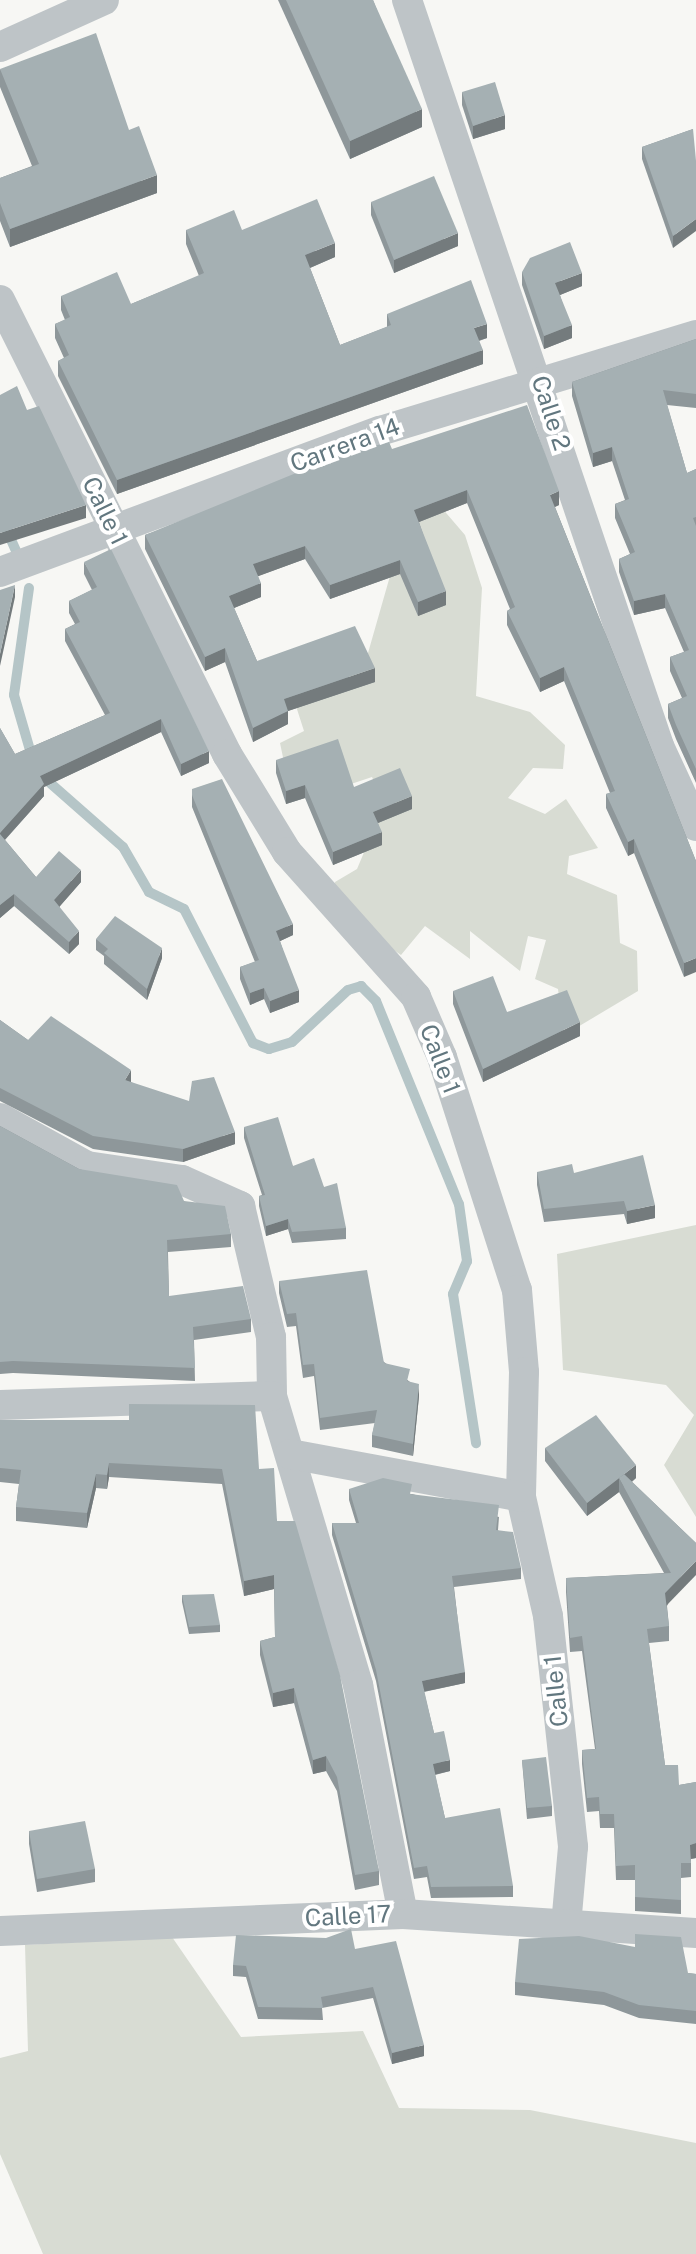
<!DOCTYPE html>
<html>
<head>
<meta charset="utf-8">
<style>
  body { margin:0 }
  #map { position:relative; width:696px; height:2254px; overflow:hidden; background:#f7f7f4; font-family:"Public Sans",sans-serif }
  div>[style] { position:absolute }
  .green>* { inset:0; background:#d8dcd3 }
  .stream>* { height:10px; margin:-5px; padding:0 5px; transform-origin:5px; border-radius:5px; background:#b5c5c7 }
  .minor>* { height:30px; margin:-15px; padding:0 15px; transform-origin:15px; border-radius:15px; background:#bec4c7 }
  .wall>* { inset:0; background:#8e979a }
  .shaded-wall>* { inset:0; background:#747b7d }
  .building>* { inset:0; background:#a5b0b3 }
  span { translate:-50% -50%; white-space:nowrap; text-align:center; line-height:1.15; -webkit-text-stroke:8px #fff; paint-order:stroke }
  .street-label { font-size:24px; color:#62777f }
</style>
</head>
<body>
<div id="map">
  <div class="green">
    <i style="clip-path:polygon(441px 507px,465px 535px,482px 588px,476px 696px,530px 712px,565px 745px,563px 769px,533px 768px,508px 798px,545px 814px,566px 799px,598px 848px,569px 856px,567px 874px,617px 895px,620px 943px,637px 951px,638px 991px,576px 1028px,560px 1007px,558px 989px,535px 979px,546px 940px,528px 936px,520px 971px,470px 931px,470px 959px,425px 926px,401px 955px,331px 907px,335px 882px,357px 869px,384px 805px,372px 777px,342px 787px,285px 767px,280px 743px,304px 731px,295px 703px,366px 660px,404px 527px)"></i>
    <i style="clip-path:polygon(696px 1225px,696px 1517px,664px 1465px,694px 1415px,666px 1385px,563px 1370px,557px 1254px)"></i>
    <i style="clip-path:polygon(172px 1937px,241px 2037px,363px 2031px,399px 2108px,530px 2110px,696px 2143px,696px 2254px,43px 2254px,0 2154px,0 2058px,28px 2051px,25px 1945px)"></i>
  </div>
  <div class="stream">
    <i style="left:0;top:515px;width:42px;rotate:65.9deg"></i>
    <i style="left:29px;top:588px;width:108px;rotate:98deg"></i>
    <i style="left:14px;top:695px;width:65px;rotate:73.8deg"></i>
    <i style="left:41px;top:775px;width:109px;rotate:41.3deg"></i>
    <i style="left:123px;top:847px;width:52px;rotate:60deg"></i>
    <i style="left:149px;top:892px;width:39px;rotate:26deg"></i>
    <i style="left:184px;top:909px;width:151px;rotate:62.8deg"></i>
    <i style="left:253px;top:1043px;width:17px;rotate:21deg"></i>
    <i style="left:269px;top:1049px;width:24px;rotate:-17deg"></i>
    <i style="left:292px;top:1042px;width:76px;rotate:-42.9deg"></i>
    <i style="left:348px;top:990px;width:14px;rotate:-17deg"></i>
    <i style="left:361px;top:986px;width:21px;rotate:45deg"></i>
    <i style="left:376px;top:1001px;width:219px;rotate:67.8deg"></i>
    <i style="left:459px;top:1204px;width:58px;rotate:82deg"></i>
    <i style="left:467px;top:1261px;width:36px;rotate:113deg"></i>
    <i style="left:453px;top:1294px;width:151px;rotate:81.2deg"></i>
  </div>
  <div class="minor">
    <i style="left:407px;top:0;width:787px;rotate:71.33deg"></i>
    <i style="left:659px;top:746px;width:88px;rotate:65.2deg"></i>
    <i style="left:0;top:47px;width:114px;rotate:-24.3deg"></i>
    <i style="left:0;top:300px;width:508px;rotate:63.43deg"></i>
    <i style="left:227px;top:754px;width:115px;rotate:58.5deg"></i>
    <i style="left:287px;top:852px;width:194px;rotate:48.3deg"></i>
    <i style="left:416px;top:997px;width:65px;rotate:66.6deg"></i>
    <i style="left:442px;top:1057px;width:245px;rotate:72.2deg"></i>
    <i style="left:517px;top:1290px;width:82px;rotate:85.1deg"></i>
    <i style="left:524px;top:1372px;width:125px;rotate:91.4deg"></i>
    <i style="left:521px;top:1497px;width:122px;rotate:77.2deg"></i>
    <i style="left:548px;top:1616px;width:232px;rotate:83.8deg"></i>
    <i style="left:573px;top:1847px;width:79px;rotate:95.1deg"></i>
    <i style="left:0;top:572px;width:405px;rotate:-20.4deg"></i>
    <i style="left:380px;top:431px;width:330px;rotate:-16.9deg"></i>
    <i style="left:0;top:1118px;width:99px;rotate:28.9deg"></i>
    <i style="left:87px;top:1166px;width:96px;rotate:8.4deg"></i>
    <i style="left:182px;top:1180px;width:64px;rotate:24.1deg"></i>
    <i style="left:240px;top:1206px;width:135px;rotate:76.7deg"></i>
    <i style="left:271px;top:1337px;width:59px;rotate:89deg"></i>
    <i style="left:272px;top:1396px;width:302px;rotate:73.4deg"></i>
    <i style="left:358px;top:1685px;width:233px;rotate:78.9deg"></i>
    <i style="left:0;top:1405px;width:272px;rotate:-1.9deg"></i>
    <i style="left:290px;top:1454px;width:235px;rotate:10.5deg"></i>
    <i style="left:0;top:1931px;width:403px;rotate:-2.4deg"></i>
    <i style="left:403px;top:1914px;width:294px;rotate:3.7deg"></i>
  </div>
  <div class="wall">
    <i style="clip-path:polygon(278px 0,373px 0,422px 127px,350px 159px)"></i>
    <i style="clip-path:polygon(0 69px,157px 193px,10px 247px,0 221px,0 178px,32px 166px,0 87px)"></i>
    <i style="clip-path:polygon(462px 92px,505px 129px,473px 139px,462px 105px)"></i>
    <i style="clip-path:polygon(693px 129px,673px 248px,642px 159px,642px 147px)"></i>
    <i style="clip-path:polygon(371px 202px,458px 246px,394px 273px,371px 215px)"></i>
    <i style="clip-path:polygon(186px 230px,242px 230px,335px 257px,310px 268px,340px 345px,387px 327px,387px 314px,487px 338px,479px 341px,483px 364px,117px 494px,58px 376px,58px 361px,64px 358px,55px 338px,55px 324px,65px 320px,61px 310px,61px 296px,131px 304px,199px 276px,186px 244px)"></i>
    <i style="clip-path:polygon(522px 272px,582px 286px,560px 295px,572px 338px,544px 349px,522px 285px)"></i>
    <i style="clip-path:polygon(696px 339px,696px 408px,667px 405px,687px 473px,696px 469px,696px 783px,676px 739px,668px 718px,668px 704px,682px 698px,670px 671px,670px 657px,684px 652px,665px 608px,634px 615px,619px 572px,619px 559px,630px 554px,615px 518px,615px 504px,625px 500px,612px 461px,593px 467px,572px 396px,572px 382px)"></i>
    <i style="clip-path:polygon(392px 449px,559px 505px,555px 507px,696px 861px,684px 977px,634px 853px,628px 856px,606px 808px,606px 794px,610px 793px,564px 681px,540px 692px,507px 625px,507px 611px,510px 609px,467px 503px,419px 522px,446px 605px,418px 616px,400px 574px,330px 599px,305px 559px,258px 576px,261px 597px,234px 608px,257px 661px,375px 682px,288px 711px,288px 724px,253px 742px,225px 662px,205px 671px,145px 549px,145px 535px)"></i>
    <i style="clip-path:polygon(84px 562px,209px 763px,181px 776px,161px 732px,44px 787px,44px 796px,5px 840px,36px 877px,81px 882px,59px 907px,79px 944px,69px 954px,14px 906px,0 918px,0 728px,15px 754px,105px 715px,65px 641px,65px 629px,75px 624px,69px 613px,69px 601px,92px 590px,84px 574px)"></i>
    <i style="clip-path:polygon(276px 760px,354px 787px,412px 809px,378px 823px,382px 845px,333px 865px,305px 798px,286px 804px,276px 773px)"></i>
    <i style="clip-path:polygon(192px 789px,293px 935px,280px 941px,299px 1002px,270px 1013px,264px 999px,250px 1005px,240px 979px,240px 967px,255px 962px,192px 807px)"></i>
    <i style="clip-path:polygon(96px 939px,162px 958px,147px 1000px,104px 964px,104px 956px,96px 950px)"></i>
    <i style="clip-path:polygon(453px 991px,507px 1012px,580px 1036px,483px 1082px,453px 1004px)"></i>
    <i style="clip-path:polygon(0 1020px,28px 1040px,131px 1082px,235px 1144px,183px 1162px,93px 1149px,0 1101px)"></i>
    <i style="clip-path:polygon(0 1126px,79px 1169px,184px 1201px,231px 1234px,231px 1247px,168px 1252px,169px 1296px,251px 1319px,251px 1332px,194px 1340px,195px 1381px,13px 1373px,0 1374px)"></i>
    <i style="clip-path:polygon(244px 1127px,293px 1166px,324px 1187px,346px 1228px,346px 1239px,292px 1243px,288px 1229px,266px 1236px,259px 1206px,259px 1196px,262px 1195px,244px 1138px)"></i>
    <i style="clip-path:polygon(537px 1172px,574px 1173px,655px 1218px,627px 1224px,624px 1214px,544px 1222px,537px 1185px)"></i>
    <i style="clip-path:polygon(279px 1281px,410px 1382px,419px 1396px,413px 1456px,372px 1447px,372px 1435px,375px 1423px,320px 1430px,314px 1376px,303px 1378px,296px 1326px,287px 1327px,279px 1293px)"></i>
    <i style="clip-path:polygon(0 1420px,259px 1469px,277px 1521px,379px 1871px,379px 1885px,355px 1890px,337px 1791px,326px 1771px,313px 1774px,294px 1703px,273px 1707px,260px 1655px,260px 1641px,275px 1637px,274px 1589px,244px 1596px,222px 1484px,109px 1477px,107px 1489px,96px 1488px,87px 1528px,16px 1521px,16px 1507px,19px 1484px,0 1482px)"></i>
    <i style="clip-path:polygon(545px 1448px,636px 1478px,632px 1482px,696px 1543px,667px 1606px,669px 1626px,669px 1641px,649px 1643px,665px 1765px,679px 1785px,696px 1782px,696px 1858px,691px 1859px,691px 1877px,681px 1878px,681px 1914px,635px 1911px,635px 1880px,616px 1880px,614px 1828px,600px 1828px,599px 1811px,587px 1812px,582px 1764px,582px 1750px,595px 1749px,582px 1651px,570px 1652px,566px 1592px,566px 1578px,664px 1573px,619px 1492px,587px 1516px,545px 1461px)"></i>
    <i style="clip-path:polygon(349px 1489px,412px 1494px,499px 1517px,498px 1530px,521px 1568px,521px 1579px,454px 1587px,465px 1683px,424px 1692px,434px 1733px,450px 1771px,435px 1775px,445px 1818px,513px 1886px,513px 1897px,431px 1898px,427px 1877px,414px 1879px,376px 1681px,332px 1535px,332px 1523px,356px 1523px,349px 1500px)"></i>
    <i style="clip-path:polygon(182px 1595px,220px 1625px,220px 1632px,189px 1634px,182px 1602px)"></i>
    <i style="clip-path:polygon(522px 1760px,552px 1806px,552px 1816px,527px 1819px)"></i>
    <i style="clip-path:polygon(29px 1831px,95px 1869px,95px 1882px,37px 1892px,29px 1844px)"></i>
    <i style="clip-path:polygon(355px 1949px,424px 2056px,392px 2064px,373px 1998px,322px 2008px,323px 2020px,258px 2019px,246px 1977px,233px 1976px,233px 1965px)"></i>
    <i style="clip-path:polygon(688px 1973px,696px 1974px,696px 2024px,639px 2018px,604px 2005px,515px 1995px,515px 1982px)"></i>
  </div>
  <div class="shaded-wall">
    <i style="clip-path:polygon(422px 109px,422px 127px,350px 159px,350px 141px)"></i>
    <i style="clip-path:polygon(505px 115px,505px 129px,473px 139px,473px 126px)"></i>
    <i style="clip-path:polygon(157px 175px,157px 193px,10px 247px,10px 229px)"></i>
    <i style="clip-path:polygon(696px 219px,696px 231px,673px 248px,673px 236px)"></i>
    <i style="clip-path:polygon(458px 233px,458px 246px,394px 273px,394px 260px)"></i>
    <i style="clip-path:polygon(335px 243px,335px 257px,305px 270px,305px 255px)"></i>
    <i style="clip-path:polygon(582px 273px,582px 286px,555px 297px,555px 283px)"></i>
    <i style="clip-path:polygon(487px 324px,487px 338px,474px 342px,474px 328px)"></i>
    <i style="clip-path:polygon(572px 325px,572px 338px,544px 349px,544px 336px)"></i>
    <i style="clip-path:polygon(483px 350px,483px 364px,117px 494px,117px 480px)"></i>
    <i style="clip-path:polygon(612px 447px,612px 461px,593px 467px,593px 453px)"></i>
    <i style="clip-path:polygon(467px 490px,467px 503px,414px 524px,414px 510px)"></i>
    <i style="clip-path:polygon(559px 491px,559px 505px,550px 509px,550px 495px)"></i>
    <i style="clip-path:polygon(86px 505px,86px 518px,0 545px,0 533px)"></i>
    <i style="clip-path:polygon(305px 546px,305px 559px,253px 578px,253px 564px)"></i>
    <i style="clip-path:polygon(400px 560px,400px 574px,330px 599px,330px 585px)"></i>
    <i style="clip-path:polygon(261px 583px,261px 597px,229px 610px,229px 596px)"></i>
    <i style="clip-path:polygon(15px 585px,15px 597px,0 666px,0 654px)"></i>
    <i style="clip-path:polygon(446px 591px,446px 605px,418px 616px,418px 602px)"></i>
    <i style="clip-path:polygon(665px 594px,665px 608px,634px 615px,634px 601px)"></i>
    <i style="clip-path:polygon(225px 648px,225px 662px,205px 671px,205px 657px)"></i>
    <i style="clip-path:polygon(564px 667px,564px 681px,540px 692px,540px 678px)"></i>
    <i style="clip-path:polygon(375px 668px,375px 682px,288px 711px,288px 724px,253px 742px,253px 728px,284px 699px)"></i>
    <i style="clip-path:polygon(161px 719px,161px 732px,44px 787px,44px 796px,0 845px,0 833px,40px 776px)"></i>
    <i style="clip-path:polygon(209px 751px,209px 763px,181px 776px,181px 764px)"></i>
    <i style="clip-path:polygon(305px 785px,305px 798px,286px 804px,286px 791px)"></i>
    <i style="clip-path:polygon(412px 796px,412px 809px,373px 825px,373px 812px)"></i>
    <i style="clip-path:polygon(382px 832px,382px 845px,333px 865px,333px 852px)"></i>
    <i style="clip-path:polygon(634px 839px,634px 853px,628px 856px,628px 842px)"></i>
    <i style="clip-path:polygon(81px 870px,81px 882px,54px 913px,54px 900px)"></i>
    <i style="clip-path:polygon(14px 894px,14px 906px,0 918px,0 905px)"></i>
    <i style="clip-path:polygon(293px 924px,293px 935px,276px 943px,276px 931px)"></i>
    <i style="clip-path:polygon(79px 931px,79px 944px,69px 954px,69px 942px)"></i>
    <i style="clip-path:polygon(162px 948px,162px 958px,147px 1000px,147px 989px)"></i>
    <i style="clip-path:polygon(696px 958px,696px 972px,684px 977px,684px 963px)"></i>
    <i style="clip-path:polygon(264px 988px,264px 999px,250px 1005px,250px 993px)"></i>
    <i style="clip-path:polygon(299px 990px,299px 1002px,270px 1013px,270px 1001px)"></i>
    <i style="clip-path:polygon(580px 1022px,580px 1036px,483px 1082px,483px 1069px)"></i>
    <i style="clip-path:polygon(131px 1070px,131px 1083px,125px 1080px)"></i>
    <i style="clip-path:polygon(235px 1132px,235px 1144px,183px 1162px,183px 1149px)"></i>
    <i style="clip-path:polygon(655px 1205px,655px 1218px,627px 1224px,627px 1211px)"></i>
    <i style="clip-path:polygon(288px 1219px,288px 1229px,266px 1236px,266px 1226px)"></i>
    <i style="clip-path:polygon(419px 1384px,419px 1396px,413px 1456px,413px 1444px)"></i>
    <i style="clip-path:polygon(109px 1463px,109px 1477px,107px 1489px,107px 1475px)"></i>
    <i style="clip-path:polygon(636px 1465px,636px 1478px,624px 1487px,619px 1478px)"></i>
    <i style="clip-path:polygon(96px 1474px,96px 1488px,87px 1528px,87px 1513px)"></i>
    <i style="clip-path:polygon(619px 1478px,619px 1492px,587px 1516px,587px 1503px)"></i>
    <i style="clip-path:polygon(696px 1561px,696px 1575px,665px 1607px,665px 1593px)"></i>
    <i style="clip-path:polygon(274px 1575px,274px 1589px,244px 1596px,244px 1581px)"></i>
    <i style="clip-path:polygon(465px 1672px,465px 1683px,422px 1692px,422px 1681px)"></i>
    <i style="clip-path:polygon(294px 1688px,294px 1703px,273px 1707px,273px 1693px)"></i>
    <i style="clip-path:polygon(326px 1756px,326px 1771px,313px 1774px,313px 1760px)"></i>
    <i style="clip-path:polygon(450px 1760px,450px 1771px,433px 1775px,433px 1764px)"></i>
    <i style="clip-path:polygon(696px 1843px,696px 1858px,690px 1859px,690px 1845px)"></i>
    <i style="clip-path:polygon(424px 2045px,424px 2056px,392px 2064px,392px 2053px)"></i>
  </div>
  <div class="building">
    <i style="clip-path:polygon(286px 0,373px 0,422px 109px,350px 141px)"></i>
    <i style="clip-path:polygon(96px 33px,129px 130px,139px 126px,157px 175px,10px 229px,0 203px,0 178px,39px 164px,0 69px)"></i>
    <i style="clip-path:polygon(495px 82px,505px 115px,473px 126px,462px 92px)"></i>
    <i style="clip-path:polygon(693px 129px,696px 161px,696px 219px,673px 236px,642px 147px)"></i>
    <i style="clip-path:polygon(434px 176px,458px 233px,394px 260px,371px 202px)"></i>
    <i style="clip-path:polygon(317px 199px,335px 243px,305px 255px,340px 345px,391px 325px,387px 314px,471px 280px,487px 324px,474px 328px,483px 350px,117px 480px,58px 361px,69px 355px,55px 324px,70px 317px,61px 296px,117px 272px,131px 304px,204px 273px,186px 230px,234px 210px,242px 230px)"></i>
    <i style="clip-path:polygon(570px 242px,582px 273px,555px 283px,572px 325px,544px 336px,522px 272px,530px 258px)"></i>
    <i style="clip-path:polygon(696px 339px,696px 394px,663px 390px,687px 473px,696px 469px,696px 517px,693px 518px,696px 526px,696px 769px,676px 725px,668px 704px,687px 696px,670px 657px,689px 650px,665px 594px,634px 601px,619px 559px,635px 552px,615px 504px,629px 499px,612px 447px,593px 453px,572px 382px)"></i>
    <i style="clip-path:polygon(17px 386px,27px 410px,39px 406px,86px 505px,0 533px,0 395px)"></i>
    <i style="clip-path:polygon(527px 405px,559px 491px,550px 495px,696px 861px,696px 958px,684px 963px,634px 839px,628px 842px,606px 794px,615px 791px,564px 667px,540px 678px,507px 611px,515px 607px,467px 490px,414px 510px,446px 591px,418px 602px,400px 560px,330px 585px,305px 546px,253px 564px,261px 583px,229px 596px,257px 661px,355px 626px,375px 668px,284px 699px,288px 711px,253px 728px,225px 648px,205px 657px,145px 535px,340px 455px,389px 442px,392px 449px)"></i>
    <i style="clip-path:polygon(111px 549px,209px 751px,181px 764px,161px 719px,40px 776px,44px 784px,0 833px,0 728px,15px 754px,110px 713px,65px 629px,80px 622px,69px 601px,97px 587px,84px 562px)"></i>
    <i style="clip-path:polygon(15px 585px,0 654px,0 590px)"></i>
    <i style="clip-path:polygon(338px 739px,354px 787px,400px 768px,412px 796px,373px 812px,382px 832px,333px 852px,305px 785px,286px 791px,276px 760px)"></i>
    <i style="clip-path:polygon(222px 779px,293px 924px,276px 931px,299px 990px,270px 1001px,264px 988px,250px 993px,240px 967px,259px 960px,192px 795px,192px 789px)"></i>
    <i style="clip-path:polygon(0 834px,36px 877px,59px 851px,81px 870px,54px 900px,79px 931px,69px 942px,14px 894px,0 905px)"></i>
    <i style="clip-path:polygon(115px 916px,162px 948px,147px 989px,104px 953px,108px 949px,96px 939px)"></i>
    <i style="clip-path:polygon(493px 976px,507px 1012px,567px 990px,580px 1022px,483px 1069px,453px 991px)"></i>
    <i style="clip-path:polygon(51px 1016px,131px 1070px,125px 1080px,189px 1101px,192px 1081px,214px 1077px,235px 1132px,183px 1149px,93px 1136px,0 1088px,0 1020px,28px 1040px)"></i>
    <i style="clip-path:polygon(278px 1117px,293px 1166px,314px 1158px,324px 1187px,337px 1183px,346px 1228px,292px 1232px,288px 1219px,266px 1226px,259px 1196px,265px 1195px,244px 1127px)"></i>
    <i style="clip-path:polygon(0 1126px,79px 1169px,177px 1185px,184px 1201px,225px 1206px,231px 1234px,167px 1240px,169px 1296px,243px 1286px,251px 1319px,193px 1327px,195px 1368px,13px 1361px,0 1362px)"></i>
    <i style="clip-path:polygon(643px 1155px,655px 1205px,627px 1211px,624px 1201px,544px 1209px,537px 1172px,572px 1164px,574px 1173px)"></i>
    <i style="clip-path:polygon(367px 1270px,384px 1363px,410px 1369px,407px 1381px,419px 1384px,413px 1444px,372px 1435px,377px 1410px,320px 1418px,314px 1364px,303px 1365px,296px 1313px,287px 1314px,279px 1281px)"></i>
    <i style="clip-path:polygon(129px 1404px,255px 1405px,259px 1469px,274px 1468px,277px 1521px,295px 1521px,340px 1675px,379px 1871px,355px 1875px,337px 1777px,326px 1756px,313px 1760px,294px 1688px,273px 1693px,260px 1641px,275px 1637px,274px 1575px,244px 1581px,222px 1469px,109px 1463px,107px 1475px,96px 1474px,87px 1513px,16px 1507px,21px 1470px,0 1468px,0 1420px,129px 1420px)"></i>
    <i style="clip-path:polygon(596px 1415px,636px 1465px,587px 1503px,545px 1448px)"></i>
    <i style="clip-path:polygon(624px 1474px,696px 1543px,696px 1561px,665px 1593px,669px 1626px,647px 1629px,665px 1765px,678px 1765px,679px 1785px,696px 1782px,696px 1843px,690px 1845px,691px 1863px,681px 1863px,681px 1900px,635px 1897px,635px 1865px,616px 1866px,614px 1814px,600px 1814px,599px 1797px,587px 1798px,582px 1750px,596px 1749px,582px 1636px,570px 1638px,566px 1578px,671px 1573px,619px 1478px)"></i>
    <i style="clip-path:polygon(383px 1478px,412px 1484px,410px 1494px,499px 1505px,496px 1530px,513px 1532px,521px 1568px,452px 1576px,465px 1672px,422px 1681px,434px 1733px,444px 1731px,450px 1760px,433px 1764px,445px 1818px,500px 1808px,513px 1886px,431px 1887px,427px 1866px,414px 1868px,376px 1670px,332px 1523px,359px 1523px,349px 1489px)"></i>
    <i style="clip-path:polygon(214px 1594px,220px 1625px,189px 1627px,182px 1595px)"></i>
    <i style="clip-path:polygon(546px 1757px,552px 1806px,527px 1808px,522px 1760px)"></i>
    <i style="clip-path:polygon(85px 1821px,95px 1869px,37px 1879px,29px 1831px)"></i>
    <i style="clip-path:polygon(351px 1929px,355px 1949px,396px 1941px,424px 2045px,392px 2053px,373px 1987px,321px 1997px,323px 2008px,258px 2007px,246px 1966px,233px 1965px,236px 1935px,326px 1938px)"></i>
    <i style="clip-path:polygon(635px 1934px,681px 1937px,688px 1973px,696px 1974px,696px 2011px,639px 2005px,604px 1992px,515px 1982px,519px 1939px,579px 1936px,635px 1947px)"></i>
  </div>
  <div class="street-label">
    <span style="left:551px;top:413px;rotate:72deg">Calle 2</span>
    <span style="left:345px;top:445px;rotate:-20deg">Carrera 14</span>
    <span style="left:105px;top:511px;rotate:64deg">Calle 1</span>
    <span style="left:440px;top:1059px;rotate:69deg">Calle 1</span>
    <span style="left:556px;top:1691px;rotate:-96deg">Calle 1</span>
    <span style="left:348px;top:1916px;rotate:-3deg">Calle 17</span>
  </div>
</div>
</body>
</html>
